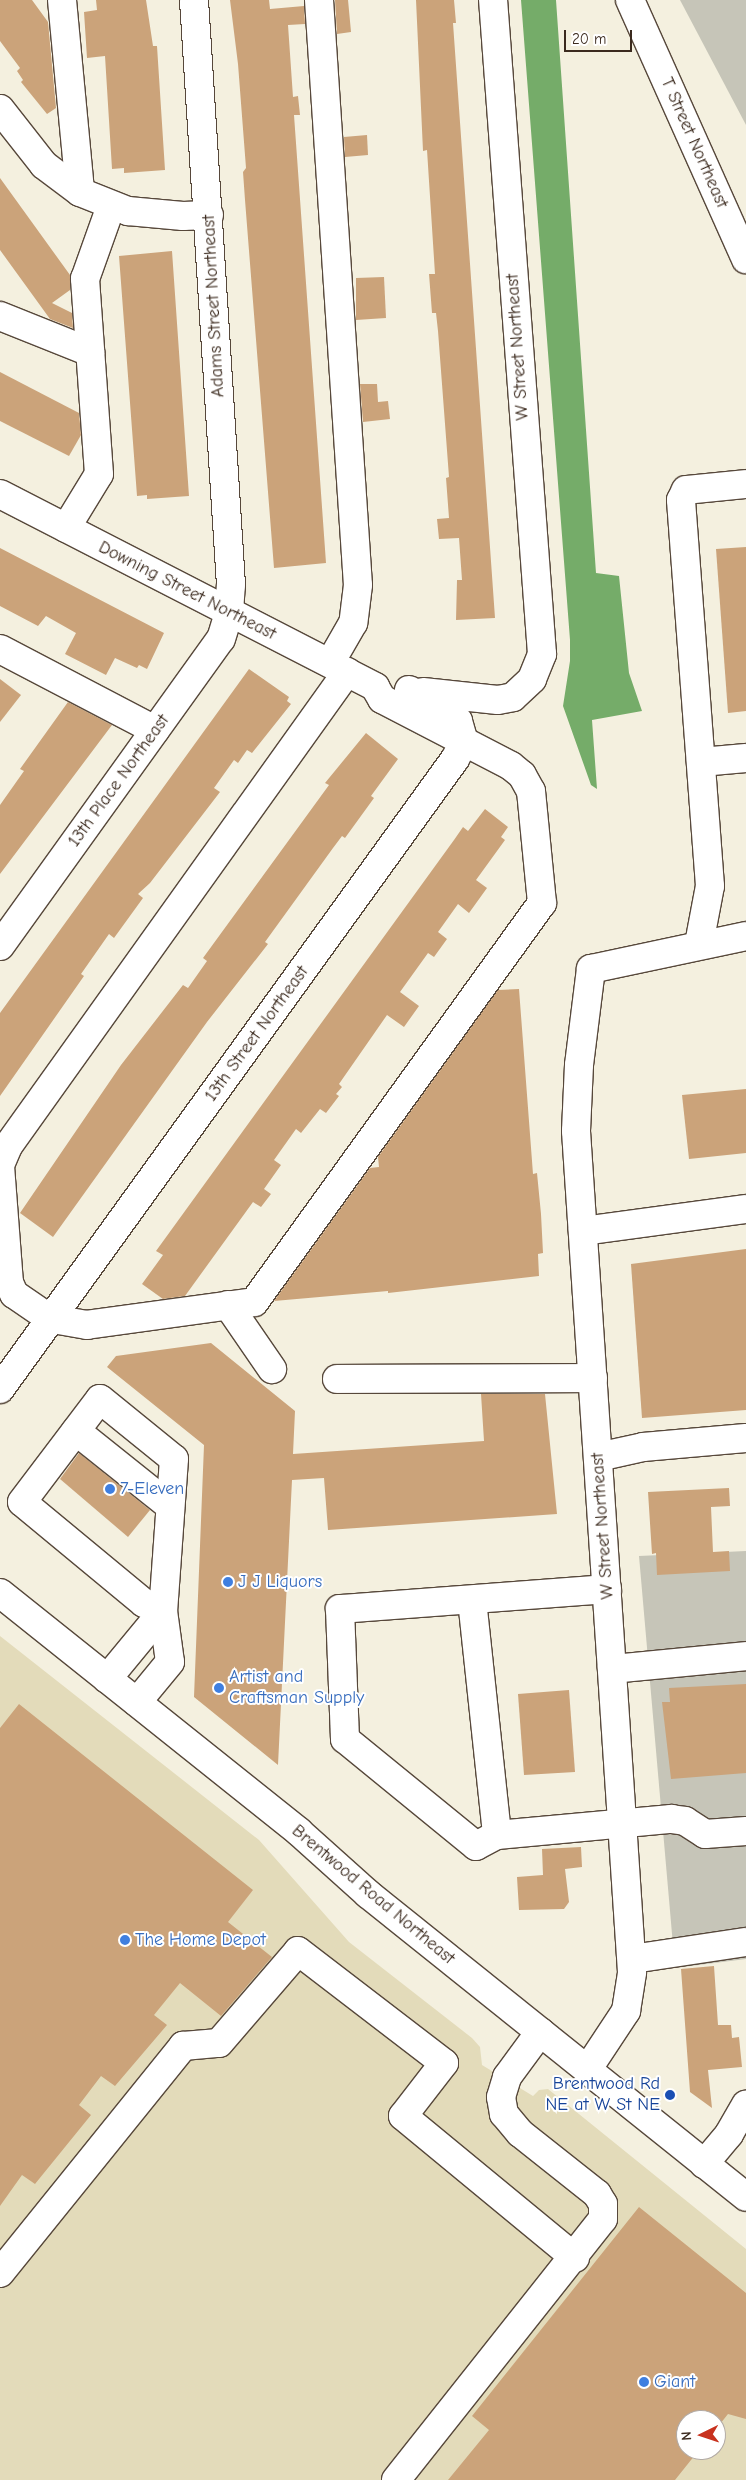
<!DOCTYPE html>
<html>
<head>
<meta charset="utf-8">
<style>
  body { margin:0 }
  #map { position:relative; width:746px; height:2480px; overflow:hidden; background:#f4f0df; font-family:"Comic Neue",sans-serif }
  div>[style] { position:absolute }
  .built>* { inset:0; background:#e3dbba }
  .industrial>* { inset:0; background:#c6c5b8 }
  .forest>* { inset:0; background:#75ac69 }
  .building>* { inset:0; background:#cba37a }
  .roads { filter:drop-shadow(1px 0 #57483b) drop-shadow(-1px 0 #57483b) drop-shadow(0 1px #57483b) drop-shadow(0 -1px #57483b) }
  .minor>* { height:28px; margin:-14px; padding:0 14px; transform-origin:14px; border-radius:14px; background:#fff }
  .major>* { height:28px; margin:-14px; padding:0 14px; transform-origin:14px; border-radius:14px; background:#fff }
  .dots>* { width:14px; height:14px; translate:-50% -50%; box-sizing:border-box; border:2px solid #fff; border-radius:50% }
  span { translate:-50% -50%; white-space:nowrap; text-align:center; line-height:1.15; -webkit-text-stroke:4px #fff; paint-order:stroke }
  .street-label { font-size:18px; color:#3b2a1e }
  .shop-label { font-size:18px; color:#366cbe }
  .left { translate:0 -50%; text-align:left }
  .transit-label { font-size:18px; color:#164399 }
  .right { translate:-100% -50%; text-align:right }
  .north { position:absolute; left:676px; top:2410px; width:50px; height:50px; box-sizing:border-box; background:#fff; border:1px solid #b1aaa5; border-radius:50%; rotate:266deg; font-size:14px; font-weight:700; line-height:20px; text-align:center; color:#3b2a1e }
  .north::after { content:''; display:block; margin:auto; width:18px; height:22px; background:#c8321e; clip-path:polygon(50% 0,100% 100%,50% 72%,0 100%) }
  .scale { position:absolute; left:564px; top:30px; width:68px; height:22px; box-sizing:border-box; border:2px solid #3b2a1e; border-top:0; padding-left:6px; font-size:15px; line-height:18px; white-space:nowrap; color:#3b2a1e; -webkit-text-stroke:4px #fff; paint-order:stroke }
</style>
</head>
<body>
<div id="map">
  <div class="built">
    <i style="clip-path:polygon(evenodd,0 1636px,259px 1840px,349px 1942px,472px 2038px,480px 2047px,482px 2065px,533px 2096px,539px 2090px,548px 2089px,746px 2249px,746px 2480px,0 2480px,0 1636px,686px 2420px,716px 2420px,716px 2450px,686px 2450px,686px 2420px)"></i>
  </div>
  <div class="industrial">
    <i style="clip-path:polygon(680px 0,746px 0,746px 125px)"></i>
    <i style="clip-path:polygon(746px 1551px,746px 1959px,675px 1968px,639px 1556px)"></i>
  </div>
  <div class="forest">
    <i style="clip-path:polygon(521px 0,556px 0,596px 573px,619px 576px,629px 673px,642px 711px,592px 720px,597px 789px,591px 785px,563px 706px,570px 661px,570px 640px)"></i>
  </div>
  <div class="building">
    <i style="clip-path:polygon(0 0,32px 0,48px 22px,56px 108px,47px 114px,21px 82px,23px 80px,17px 71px,20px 68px,0 41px)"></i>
    <i style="clip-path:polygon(96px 0,146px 0,153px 46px,157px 46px,165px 170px,124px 173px,124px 168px,112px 169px,105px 56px,87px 58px,84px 12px,97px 10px)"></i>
    <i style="clip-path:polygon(230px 0,269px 0,270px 9px,304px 6px,305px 24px,288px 25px,293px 97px,298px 96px,300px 115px,294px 115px,326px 563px,274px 568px,245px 200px,243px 172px,246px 168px,238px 64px)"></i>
    <i style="clip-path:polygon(335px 0,348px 0,351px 32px,337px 34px)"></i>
    <i style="clip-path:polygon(416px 0,454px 0,456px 23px,453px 23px,495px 618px,456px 620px,457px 580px,462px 580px,459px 538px,439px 539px,437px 519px,449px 518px,446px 478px,449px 477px,438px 331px,436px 313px,432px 313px,429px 274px,435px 274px,427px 150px,423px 151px)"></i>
    <i style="clip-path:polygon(367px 135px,368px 155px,345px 157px,344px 137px)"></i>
    <i style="clip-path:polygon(0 178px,70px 275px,70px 290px,52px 303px,72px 313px,73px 328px,50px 319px,0 250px)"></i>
    <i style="clip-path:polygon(172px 251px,189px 496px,147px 499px,147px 495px,137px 496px,119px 256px)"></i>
    <i style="clip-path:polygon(384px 277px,386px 318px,356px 320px,356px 278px)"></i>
    <i style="clip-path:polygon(0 372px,79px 413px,81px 435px,69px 456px,0 421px)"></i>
    <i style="clip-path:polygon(360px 384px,377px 384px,378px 402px,388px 401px,390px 419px,363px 422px)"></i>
    <i style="clip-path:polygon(746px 547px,746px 711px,728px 713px,716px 549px)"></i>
    <i style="clip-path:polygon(0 548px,164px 633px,147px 669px,139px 665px,137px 668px,115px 658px,106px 675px,65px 654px,76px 633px,46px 616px,38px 626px,0 606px)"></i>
    <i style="clip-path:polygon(249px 669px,289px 697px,287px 701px,291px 704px,252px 753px,247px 750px,238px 763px,234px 760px,214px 788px,220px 792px,150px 883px,138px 894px,143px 898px,114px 938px,109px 934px,81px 974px,84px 976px,0 1096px,0 1013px)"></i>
    <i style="clip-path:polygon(0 679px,21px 695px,0 722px)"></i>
    <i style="clip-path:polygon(68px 702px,112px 725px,0 874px,0 805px,24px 771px,20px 769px)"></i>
    <i style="clip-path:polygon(366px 733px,398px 759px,371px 796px,374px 798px,345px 838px,342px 836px,333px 848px,265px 942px,268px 944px,207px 1022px,53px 1237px,20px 1213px,121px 1065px,183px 985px,188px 988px,207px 961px,203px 958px,329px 785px,325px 783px)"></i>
    <i style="clip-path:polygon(485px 809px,508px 827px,501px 837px,505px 840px,476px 880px,487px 888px,469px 913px,458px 904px,438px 932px,447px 939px,434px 957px,428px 953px,400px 992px,419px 1006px,404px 1027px,387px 1015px,339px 1084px,342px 1087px,336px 1094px,339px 1096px,326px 1113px,320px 1109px,301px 1133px,296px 1129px,274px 1160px,281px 1165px,264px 1189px,271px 1194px,261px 1207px,253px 1202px,185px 1296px,163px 1299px,142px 1284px,163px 1255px,156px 1251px,454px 840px,463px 827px,468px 831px)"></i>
    <i style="clip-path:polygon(519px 989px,533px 1174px,537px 1173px,541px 1214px,543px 1253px,538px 1254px,539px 1276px,388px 1293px,388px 1291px,274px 1301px,370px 1168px,379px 1167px,378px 1157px,498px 990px)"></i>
    <i style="clip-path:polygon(746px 1089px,746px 1153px,689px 1159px,682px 1095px)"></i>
    <i style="clip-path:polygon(746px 1249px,746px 1410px,642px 1418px,631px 1264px)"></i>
    <i style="clip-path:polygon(211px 1343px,295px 1411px,293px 1454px,484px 1441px,481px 1394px,545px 1394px,557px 1514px,328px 1530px,324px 1478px,292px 1480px,278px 1765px,194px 1697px,204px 1445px,107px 1367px,116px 1356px)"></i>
    <i style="clip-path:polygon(79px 1453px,150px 1510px,128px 1537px,60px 1479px)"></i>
    <i style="clip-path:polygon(729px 1488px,730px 1506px,711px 1507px,713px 1552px,729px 1551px,730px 1571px,657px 1575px,656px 1553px,652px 1554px,648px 1492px)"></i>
    <i style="clip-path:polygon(746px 1684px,746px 1773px,671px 1779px,662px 1702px,670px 1702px,669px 1688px)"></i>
    <i style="clip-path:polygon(569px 1690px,575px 1772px,524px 1775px,518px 1694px)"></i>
    <i style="clip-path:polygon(19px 1704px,253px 1890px,228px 1922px,272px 1957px,221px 2016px,180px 1983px,154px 2015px,167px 2025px,115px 2086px,101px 2076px,79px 2105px,91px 2115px,35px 2184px,22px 2175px,0 2206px,0 1728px)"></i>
    <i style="clip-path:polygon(581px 1847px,582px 1867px,565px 1869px,569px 1902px,564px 1909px,519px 1910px,517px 1877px,543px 1875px,542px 1849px)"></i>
    <i style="clip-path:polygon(714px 1966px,718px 2025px,731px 2025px,732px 2038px,739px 2037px,742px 2067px,708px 2070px,712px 2108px,690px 2092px,681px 1969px)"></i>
    <i style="clip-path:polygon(639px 2207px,746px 2293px,746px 2419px,728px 2414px,716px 2429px,716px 2420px,686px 2420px,686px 2450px,699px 2450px,675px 2480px,448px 2480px,489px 2430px,472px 2416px)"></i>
  </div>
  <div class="roads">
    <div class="minor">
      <i style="left:62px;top:0;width:193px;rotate:84.6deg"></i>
      <i style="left:319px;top:0;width:586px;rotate:86.19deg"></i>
      <i style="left:358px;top:585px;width:38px;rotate:97deg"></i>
      <i style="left:353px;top:623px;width:46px;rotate:119.9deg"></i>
      <i style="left:630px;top:0;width:284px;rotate:65.9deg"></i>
      <i style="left:0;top:109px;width:71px;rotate:51.8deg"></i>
      <i style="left:44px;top:165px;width:45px;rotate:36.9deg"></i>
      <i style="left:80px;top:192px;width:52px;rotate:21.6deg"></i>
      <i style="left:128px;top:211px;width:55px;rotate:5.2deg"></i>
      <i style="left:183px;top:216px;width:26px;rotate:-2deg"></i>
      <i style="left:0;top:316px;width:97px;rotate:21.8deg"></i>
      <i style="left:0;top:494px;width:422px;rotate:27.2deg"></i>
      <i style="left:375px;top:687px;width:14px;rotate:60deg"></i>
      <i style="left:382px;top:699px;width:145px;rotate:27.4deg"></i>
      <i style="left:511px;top:766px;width:14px;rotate:39deg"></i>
      <i style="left:522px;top:775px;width:18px;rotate:61deg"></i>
      <i style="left:531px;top:791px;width:113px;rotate:84.4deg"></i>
      <i style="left:542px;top:903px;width:492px;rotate:125.8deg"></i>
      <i style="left:254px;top:1302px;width:169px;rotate:172.2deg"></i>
      <i style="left:87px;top:1325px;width:39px;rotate:-170deg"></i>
      <i style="left:49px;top:1318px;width:42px;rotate:-145.6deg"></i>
      <i style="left:14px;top:1294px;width:12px;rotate:-114deg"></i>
      <i style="left:9px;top:1283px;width:116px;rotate:-94.4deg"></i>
      <i style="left:66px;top:528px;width:63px;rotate:-58.6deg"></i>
      <i style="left:99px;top:474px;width:196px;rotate:-94.1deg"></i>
      <i style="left:85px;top:279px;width:77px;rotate:-70.4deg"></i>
      <i style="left:0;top:649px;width:175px;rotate:27.6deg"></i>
      <i style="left:423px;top:692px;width:75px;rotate:6.1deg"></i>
      <i style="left:498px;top:700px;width:15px;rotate:-11deg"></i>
      <i style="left:513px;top:697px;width:26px;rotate:-43deg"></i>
      <i style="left:532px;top:679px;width:27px;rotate:-68deg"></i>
      <i style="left:542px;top:654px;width:656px;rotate:-94.28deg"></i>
      <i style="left:701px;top:762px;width:45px;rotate:-5.1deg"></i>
      <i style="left:699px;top:944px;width:59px;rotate:-79.3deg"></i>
      <i style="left:710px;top:886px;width:387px;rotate:-94.3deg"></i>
      <i style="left:681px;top:500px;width:11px;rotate:-63deg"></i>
      <i style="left:686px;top:490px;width:60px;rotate:-5.7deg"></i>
      <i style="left:0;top:946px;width:378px;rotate:-54.3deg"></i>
      <i style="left:221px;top:639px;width:28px;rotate:-73deg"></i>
      <i style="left:229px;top:612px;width:27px;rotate:-86deg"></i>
      <i style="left:231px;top:585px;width:586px;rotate:-93.62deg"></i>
      <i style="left:0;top:1165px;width:21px;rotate:-67deg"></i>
      <i style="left:8px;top:1146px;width:583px;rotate:-54.43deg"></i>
      <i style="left:583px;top:1231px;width:164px;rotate:-7.7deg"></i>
      <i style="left:228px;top:1305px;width:78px;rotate:55.5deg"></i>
      <i style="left:337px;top:1379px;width:256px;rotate:-0.2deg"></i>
      <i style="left:0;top:1389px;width:777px;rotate:-54.16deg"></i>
      <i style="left:455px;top:759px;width:19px;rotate:-62deg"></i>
      <i style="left:464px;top:742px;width:22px;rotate:-106deg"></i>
      <i style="left:458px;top:721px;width:16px;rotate:-135deg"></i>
      <i style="left:447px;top:710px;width:43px;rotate:-152.2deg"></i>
      <i style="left:76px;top:1431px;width:120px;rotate:38.6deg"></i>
      <i style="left:598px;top:1457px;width:46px;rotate:-12.5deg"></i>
      <i style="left:643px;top:1447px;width:103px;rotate:-5deg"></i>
      <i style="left:607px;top:1589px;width:268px;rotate:175.7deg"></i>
      <i style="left:340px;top:1609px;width:130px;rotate:87.8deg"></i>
      <i style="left:345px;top:1739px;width:169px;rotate:39.2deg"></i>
      <i style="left:476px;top:1846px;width:24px;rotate:-28deg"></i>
      <i style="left:497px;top:1835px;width:175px;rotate:-5.3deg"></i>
      <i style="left:671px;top:1819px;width:14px;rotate:8deg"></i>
      <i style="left:685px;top:1821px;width:24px;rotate:33deg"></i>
      <i style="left:705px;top:1834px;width:41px;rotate:-4.2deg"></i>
      <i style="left:472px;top:1600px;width:236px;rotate:83.9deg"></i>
      <i style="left:612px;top:1669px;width:135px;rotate:-5.5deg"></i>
      <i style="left:107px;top:1679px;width:88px;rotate:-50.5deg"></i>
      <i style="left:163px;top:1611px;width:21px;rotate:-157deg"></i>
      <i style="left:144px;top:1603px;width:158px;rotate:-140.4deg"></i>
      <i style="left:22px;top:1502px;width:129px;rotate:-52.9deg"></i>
      <i style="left:100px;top:1399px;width:95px;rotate:39deg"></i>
      <i style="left:174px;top:1459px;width:152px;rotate:94.1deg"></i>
      <i style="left:163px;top:1611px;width:51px;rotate:82.2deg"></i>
      <i style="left:170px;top:1662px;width:52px;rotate:129.5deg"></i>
      <i style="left:632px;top:1959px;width:115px;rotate:-8.5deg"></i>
      <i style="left:587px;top:2070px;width:71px;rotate:-56.5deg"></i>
      <i style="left:626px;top:2011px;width:39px;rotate:-81deg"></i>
      <i style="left:632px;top:1972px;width:843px;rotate:-93.81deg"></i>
      <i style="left:576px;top:1131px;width:66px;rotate:-87.4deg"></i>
      <i style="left:579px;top:1065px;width:97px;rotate:-82.9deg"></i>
      <i style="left:591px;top:969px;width:158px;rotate:-12deg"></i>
      <i style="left:704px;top:2164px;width:39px;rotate:-50deg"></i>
      <i style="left:729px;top:2134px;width:34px;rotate:-60deg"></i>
      <i style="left:0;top:2273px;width:292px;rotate:-51.1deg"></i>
      <i style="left:183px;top:2046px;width:36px;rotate:-5deg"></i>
      <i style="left:219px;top:2043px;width:121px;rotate:-49.3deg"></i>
      <i style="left:298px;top:1951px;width:184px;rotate:37.5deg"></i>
      <i style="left:444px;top:2063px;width:67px;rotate:127.7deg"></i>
      <i style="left:403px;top:2116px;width:223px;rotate:39.5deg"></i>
      <i style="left:396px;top:2480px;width:333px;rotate:-51.6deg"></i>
      <i style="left:603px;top:2219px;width:15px;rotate:-90deg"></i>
      <i style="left:603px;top:2204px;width:12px;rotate:-121deg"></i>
      <i style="left:597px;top:2194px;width:98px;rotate:-141.6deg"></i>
      <i style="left:520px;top:2133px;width:25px;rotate:-130deg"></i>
      <i style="left:504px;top:2114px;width:17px;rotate:-100deg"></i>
      <i style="left:501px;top:2097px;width:21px;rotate:-73deg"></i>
      <i style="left:507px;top:2077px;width:56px;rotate:-53.7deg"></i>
    </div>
    <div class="major">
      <i style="left:0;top:1593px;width:383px;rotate:38.6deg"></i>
      <i style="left:299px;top:1832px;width:93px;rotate:41.9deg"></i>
      <i style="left:368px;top:1894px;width:484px;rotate:38.7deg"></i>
    </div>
  </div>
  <div class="dots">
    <i style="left:110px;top:1489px;background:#3f7fe0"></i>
    <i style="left:228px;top:1582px;background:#3f7fe0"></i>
    <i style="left:219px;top:1688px;background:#3f7fe0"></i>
    <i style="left:125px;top:1940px;background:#3f7fe0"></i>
    <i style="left:670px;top:2095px;background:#1a4fb4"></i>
    <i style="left:644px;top:2382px;background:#3f7fe0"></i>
  </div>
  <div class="street-label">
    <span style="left:694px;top:143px;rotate:66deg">T Street Northeast</span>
    <span style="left:214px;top:306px;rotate:-93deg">Adams Street Northeast</span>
    <span style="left:518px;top:347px;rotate:-94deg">W Street Northeast</span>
    <span style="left:187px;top:591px;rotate:27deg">Downing Street Northeast</span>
    <span style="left:119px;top:781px;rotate:-54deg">13th Place Northeast</span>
    <span style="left:257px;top:1034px;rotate:-54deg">13th Street Northeast</span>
    <span style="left:603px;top:1526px;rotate:-94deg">W Street Northeast</span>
    <span style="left:373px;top:1895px;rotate:40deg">Brentwood Road Northeast</span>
  </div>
  <div class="shop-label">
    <span class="left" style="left:120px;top:1489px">7-Eleven</span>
    <span class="left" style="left:238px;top:1582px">J J Liquors</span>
    <span class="left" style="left:229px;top:1688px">Artist and<br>Craftsman Supply</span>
    <span class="left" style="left:135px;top:1940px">The Home Depot</span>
    <span class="left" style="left:654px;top:2382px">Giant</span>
  </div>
  <div class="transit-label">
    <span class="right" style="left:660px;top:2095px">Brentwood Rd<br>NE at W St NE</span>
  </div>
  <div class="north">N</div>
  <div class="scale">20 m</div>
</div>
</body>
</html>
